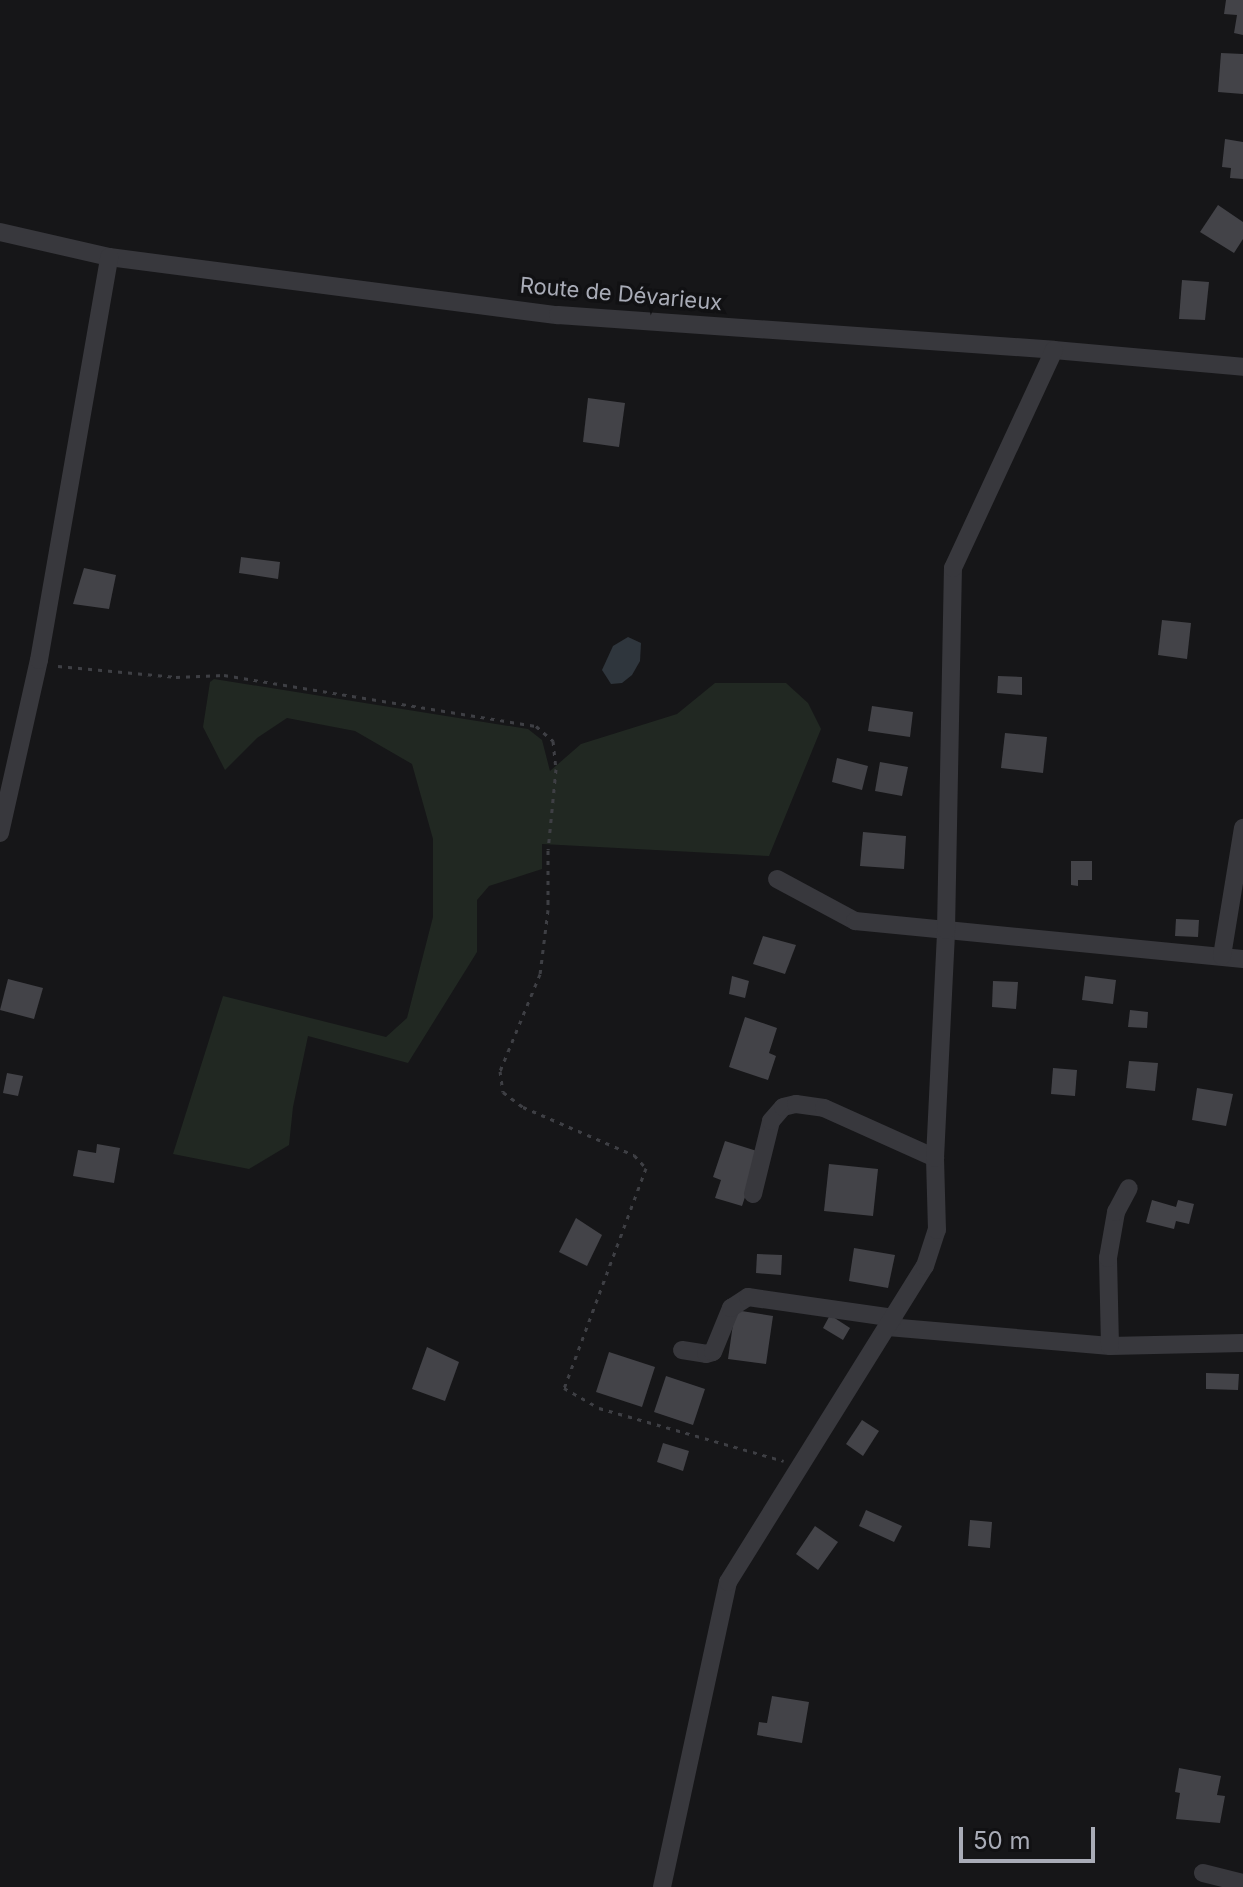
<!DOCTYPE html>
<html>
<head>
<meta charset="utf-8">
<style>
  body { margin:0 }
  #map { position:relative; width:1243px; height:1887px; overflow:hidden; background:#161618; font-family:Inter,sans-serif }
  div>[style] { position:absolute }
  .green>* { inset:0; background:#212822 }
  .water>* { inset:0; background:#2f363d }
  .building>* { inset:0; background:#434348 }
  .path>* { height:3px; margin-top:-1.5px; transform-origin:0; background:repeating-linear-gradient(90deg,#3e3f44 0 4px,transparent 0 10px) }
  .street>* { height:18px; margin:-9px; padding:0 9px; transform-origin:9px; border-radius:9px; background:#38383d }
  span { translate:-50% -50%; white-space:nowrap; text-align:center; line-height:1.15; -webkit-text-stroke:7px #111113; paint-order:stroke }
  .street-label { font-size:22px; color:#a9acb7 }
  .scale { position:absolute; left:959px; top:1827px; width:136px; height:36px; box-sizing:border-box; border:4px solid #a9acb7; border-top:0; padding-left:10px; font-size:24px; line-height:28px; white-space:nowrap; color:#a9acb7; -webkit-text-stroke:6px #111113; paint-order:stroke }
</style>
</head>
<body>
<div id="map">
  <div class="green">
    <i style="clip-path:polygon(214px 679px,528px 729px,542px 740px,550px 771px,581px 744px,677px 714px,715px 683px,786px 683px,808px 703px,821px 729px,769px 856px,542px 844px,542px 869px,489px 886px,477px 900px,477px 952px,408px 1063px,308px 1036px,293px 1107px,289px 1145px,249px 1169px,173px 1154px,223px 996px,386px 1037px,407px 1018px,433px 917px,433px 839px,412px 764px,355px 731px,287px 718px,257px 738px,225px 770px,203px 727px,210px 682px)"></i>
  </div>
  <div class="water">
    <i style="clip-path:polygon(628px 637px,641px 643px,640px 661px,632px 675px,622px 683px,611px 684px,602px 670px,613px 646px)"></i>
  </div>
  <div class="building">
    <i style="clip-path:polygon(1226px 0,1243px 0,1243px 35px,1234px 33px,1237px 15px,1224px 14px)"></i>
    <i style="clip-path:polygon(1221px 53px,1243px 54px,1243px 94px,1218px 92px)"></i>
    <i style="clip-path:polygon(1225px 139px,1243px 142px,1243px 179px,1230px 178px,1231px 168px,1222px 167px)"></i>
    <i style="clip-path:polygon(1218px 205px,1243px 222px,1243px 239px,1234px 253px,1200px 232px)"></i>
    <i style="clip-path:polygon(1182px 280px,1209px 282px,1205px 320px,1179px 319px)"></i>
    <i style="clip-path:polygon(588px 398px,625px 403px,619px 447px,583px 442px)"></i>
    <i style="clip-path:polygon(241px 557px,280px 562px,278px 579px,239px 573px)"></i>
    <i style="clip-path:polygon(84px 568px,116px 575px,109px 609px,73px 604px)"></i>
    <i style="clip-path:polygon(1162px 620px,1191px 623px,1187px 659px,1158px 655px)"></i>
    <i style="clip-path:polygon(998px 676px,1022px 677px,1022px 695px,997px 693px)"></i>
    <i style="clip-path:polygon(872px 706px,913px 712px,910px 737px,868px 731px)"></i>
    <i style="clip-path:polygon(1005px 733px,1047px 737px,1043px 773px,1001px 768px)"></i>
    <i style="clip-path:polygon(837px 758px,868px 766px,862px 790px,832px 782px)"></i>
    <i style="clip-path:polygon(880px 762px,908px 767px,902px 796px,875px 791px)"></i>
    <i style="clip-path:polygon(863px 832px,906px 836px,904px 869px,860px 866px)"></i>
    <i style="clip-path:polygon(1071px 861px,1092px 861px,1092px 880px,1078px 880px,1078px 886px,1071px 885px)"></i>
    <i style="clip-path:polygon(1176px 919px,1199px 920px,1198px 937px,1175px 936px)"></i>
    <i style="clip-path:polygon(763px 936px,796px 945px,785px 974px,753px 964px)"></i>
    <i style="clip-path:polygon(732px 976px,749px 981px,745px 998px,729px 994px)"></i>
    <i style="clip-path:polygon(1085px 976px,1116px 980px,1113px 1004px,1082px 1000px)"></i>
    <i style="clip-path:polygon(8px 979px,43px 988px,34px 1019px,0 1010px)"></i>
    <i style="clip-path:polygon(993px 981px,1018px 982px,1016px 1009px,992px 1007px)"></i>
    <i style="clip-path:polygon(1130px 1010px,1148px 1012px,1147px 1028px,1128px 1027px)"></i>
    <i style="clip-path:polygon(745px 1017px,777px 1028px,769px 1053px,776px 1056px,768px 1080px,729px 1067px)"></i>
    <i style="clip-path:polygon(1129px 1061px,1158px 1063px,1155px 1091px,1126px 1088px)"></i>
    <i style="clip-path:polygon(1053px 1068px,1077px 1070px,1075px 1096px,1051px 1094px)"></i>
    <i style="clip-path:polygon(7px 1073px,23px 1076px,18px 1096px,3px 1093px)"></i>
    <i style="clip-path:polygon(1197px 1088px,1233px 1094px,1226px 1126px,1192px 1120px)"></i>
    <i style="clip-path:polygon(725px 1141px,760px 1152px,742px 1206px,715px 1198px,721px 1180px,713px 1177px)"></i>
    <i style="clip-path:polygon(97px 1144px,120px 1148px,114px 1183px,73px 1176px,78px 1150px,96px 1153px)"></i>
    <i style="clip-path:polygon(829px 1164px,878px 1169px,873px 1216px,824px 1211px)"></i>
    <i style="clip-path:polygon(1152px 1200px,1176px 1207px,1178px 1200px,1194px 1204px,1189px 1224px,1176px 1221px,1174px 1229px,1146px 1222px)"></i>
    <i style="clip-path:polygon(576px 1218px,602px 1235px,587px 1266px,559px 1252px)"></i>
    <i style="clip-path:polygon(854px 1248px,895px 1255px,888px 1288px,849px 1281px)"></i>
    <i style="clip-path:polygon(757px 1254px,782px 1255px,781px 1275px,756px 1273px)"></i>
    <i style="clip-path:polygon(735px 1310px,773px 1316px,766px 1364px,728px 1359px)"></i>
    <i style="clip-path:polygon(830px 1315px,850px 1328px,843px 1340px,823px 1328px)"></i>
    <i style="clip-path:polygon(427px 1347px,459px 1362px,445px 1401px,412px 1389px)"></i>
    <i style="clip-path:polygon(609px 1352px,655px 1367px,642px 1407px,596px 1392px)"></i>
    <i style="clip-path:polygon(1206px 1373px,1239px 1374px,1238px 1390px,1206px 1389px)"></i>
    <i style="clip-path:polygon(666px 1376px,705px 1389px,693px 1425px,654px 1412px)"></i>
    <i style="clip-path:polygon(862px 1420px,879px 1431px,863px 1456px,846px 1444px)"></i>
    <i style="clip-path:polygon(663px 1443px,689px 1451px,683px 1471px,657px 1462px)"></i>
    <i style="clip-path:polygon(866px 1510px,902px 1526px,894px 1542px,859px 1526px)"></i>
    <i style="clip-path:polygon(970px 1520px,992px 1522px,990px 1548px,968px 1546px)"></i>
    <i style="clip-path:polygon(815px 1526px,838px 1542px,818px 1570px,796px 1554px)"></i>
    <i style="clip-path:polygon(772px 1696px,809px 1702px,802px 1743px,757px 1735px,759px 1722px,767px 1723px)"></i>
    <i style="clip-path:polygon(1179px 1768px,1221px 1776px,1217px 1795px,1225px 1796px,1220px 1823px,1176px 1819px,1180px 1793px,1175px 1792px)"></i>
  </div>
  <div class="path">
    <i style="left:58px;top:666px;width:119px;rotate:5.3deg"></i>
    <i style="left:176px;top:677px;width:48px;rotate:-2.4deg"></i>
    <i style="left:224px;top:675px;width:316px;rotate:9.3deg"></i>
    <i style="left:536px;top:726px;width:23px;rotate:41deg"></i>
    <i style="left:553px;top:741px;width:28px;rotate:84deg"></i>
    <i style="left:556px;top:769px;width:81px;rotate:95.6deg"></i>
    <i style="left:548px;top:850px;width:60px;rotate:90deg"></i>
    <i style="left:548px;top:910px;width:64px;rotate:97.1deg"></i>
    <i style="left:540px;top:974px;width:105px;rotate:112.4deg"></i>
    <i style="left:500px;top:1071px;width:21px;rotate:82deg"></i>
    <i style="left:503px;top:1092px;width:25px;rotate:37deg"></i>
    <i style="left:523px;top:1107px;width:121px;rotate:23.4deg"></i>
    <i style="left:634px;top:1155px;width:18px;rotate:47deg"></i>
    <i style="left:646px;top:1168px;width:235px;rotate:110.4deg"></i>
    <i style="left:564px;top:1388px;width:40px;rotate:29.7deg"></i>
    <i style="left:599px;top:1408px;width:192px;rotate:16deg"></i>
  </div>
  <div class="street">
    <i style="left:0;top:232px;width:112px;rotate:12.9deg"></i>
    <i style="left:109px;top:257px;width:453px;rotate:7.4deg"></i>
    <i style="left:558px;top:315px;width:497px;rotate:4deg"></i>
    <i style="left:1054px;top:350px;width:190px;rotate:5.1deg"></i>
    <i style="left:0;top:833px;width:177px;rotate:-77.3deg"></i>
    <i style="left:39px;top:660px;width:409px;rotate:-80.1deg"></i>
    <i style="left:777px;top:879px;width:89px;rotate:28.3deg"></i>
    <i style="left:855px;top:921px;width:390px;rotate:5.6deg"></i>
    <i style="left:1222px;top:956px;width:130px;rotate:-80.7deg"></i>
    <i style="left:753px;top:1194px;width:75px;rotate:-76.1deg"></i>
    <i style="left:771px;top:1121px;width:18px;rotate:-49deg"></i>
    <i style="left:783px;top:1107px;width:13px;rotate:-13deg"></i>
    <i style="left:796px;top:1104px;width:28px;rotate:8deg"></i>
    <i style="left:824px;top:1108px;width:122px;rotate:24.2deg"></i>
    <i style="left:888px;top:1327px;width:223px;rotate:4.9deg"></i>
    <i style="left:1110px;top:1346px;width:133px;rotate:-1.3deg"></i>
    <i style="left:1110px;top:1346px;width:88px;rotate:-91.3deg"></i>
    <i style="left:1108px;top:1258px;width:47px;rotate:-80.1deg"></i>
    <i style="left:1116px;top:1212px;width:27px;rotate:-62deg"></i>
    <i style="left:682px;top:1350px;width:24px;rotate:9deg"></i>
    <i style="left:706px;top:1354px;width:7px;rotate:-16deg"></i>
    <i style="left:713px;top:1352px;width:48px;rotate:-67.8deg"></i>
    <i style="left:731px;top:1308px;width:20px;rotate:-33deg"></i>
    <i style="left:748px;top:1297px;width:147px;rotate:8.2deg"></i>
    <i style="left:1203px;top:1873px;width:41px;rotate:14deg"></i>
    <i style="left:662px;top:1887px;width:312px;rotate:-77.8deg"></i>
    <i style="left:728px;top:1582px;width:372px;rotate:-58.1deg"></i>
    <i style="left:925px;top:1266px;width:38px;rotate:-72deg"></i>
    <i style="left:937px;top:1230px;width:72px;rotate:-91.6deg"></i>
    <i style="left:935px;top:1158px;width:228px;rotate:-87.2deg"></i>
    <i style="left:946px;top:930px;width:362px;rotate:-88.9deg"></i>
    <i style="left:953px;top:568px;width:240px;rotate:-65.1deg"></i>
  </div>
  <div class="street-label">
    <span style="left:621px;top:294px;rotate:5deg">Route de Dévarieux</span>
  </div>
  <div class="scale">50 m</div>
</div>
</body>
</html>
